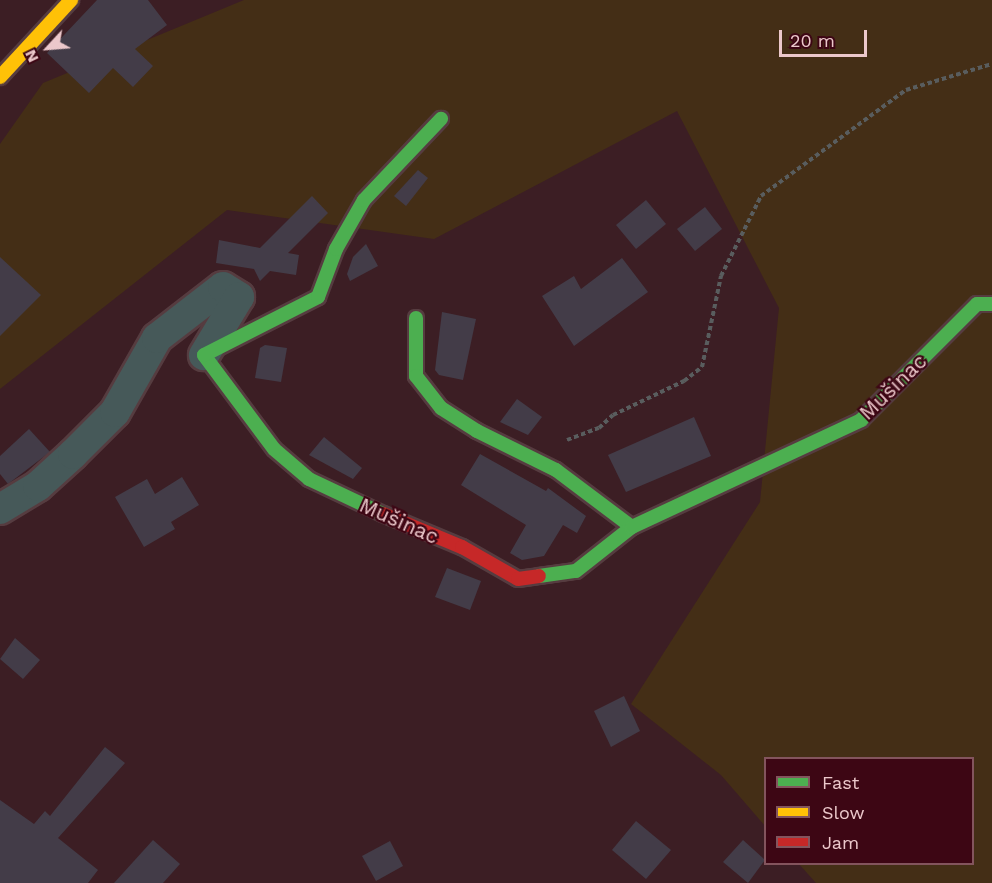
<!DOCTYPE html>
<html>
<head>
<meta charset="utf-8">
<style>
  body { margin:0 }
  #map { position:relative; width:992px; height:883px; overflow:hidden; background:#3c1e24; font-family:"Work Sans",sans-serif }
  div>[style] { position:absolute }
  .green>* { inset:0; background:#442e16 }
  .building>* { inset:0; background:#433c48 }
  .path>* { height:4px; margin-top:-2px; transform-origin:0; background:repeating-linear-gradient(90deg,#595d5e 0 4.5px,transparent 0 7.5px) }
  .roads { filter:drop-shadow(2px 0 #563c40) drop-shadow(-2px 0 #563c40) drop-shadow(0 2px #563c40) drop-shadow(0 -2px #563c40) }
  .street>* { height:30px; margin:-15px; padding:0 15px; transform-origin:15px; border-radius:15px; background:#465959 }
  .fast>* { height:14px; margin:-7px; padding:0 7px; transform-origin:7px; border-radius:7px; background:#4caf50 }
  .slow>* { height:14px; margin:-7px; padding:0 7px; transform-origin:7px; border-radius:7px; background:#ffc107 }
  .jam>* { height:14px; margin:-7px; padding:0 7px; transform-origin:7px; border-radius:7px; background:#c62828 }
  span { translate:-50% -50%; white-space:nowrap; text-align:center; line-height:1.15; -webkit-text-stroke:4.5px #3d0614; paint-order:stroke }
  .street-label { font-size:21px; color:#ecc8cb }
  .legend { position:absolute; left:764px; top:757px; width:210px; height:108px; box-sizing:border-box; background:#3d0614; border:2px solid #83545d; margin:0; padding:8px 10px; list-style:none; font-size:18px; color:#ecc8cb }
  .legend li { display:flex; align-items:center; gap:12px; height:30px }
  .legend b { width:30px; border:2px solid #83545d }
  .north { position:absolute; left:18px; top:18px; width:60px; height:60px; -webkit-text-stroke:4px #3d0614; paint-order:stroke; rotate:244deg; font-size:16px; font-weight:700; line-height:24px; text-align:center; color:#ecc8cb }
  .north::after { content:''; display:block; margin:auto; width:21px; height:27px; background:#ecc8cb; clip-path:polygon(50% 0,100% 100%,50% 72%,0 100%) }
  .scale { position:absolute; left:779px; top:30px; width:88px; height:27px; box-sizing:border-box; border:3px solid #ecc8cb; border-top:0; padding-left:8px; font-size:18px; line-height:21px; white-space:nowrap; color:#ecc8cb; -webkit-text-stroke:4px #3d0614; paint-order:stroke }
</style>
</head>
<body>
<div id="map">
  <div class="green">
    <i style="clip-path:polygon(244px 0,992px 0,992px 883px,816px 883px,799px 864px,972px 864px,972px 758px,766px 758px,765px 826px,721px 775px,631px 704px,760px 502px,779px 308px,677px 111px,434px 239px,227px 210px,0 389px,0 144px,43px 83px)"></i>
  </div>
  <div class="building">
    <i style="clip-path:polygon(97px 0,148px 0,167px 25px,135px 49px,153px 66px,133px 87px,113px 68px,89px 93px,47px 53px)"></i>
    <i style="clip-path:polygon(418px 170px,428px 178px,406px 206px,394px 196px)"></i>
    <i style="clip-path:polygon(312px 196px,328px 213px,288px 253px,299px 255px,296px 275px,270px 271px,260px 281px,254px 269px,216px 263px,219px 240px,260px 248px)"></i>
    <i style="clip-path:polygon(646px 200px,666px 224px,636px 249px,616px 225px)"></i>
    <i style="clip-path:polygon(705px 207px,722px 229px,695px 251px,677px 229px)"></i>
    <i style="clip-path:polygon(366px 244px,378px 266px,350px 281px,347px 274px,353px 257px)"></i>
    <i style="clip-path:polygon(0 257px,41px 295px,0 336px)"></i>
    <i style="clip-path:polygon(622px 258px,648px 292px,574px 346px,542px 296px,574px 276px,581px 289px)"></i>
    <i style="clip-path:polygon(442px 312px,476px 319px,463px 380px,439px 375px,435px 370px)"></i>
    <i style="clip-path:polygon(265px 345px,287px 348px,281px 382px,255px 378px,260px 348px)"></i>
    <i style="clip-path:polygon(517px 399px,542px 417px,528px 435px,500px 422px)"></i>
    <i style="clip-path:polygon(694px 417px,711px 456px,626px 492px,608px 455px)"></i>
    <i style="clip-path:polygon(29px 429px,50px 452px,8px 484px,0 474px,0 456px)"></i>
    <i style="clip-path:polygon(324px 437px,362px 468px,353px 479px,309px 455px)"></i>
    <i style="clip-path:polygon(480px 454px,546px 491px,548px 488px,586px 516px,577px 533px,563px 525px,544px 556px,522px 560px,510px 553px,526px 525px,461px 485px)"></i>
    <i style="clip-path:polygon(182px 477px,199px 505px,171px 522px,175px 529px,144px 547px,115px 497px,147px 479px,155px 494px)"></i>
    <i style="clip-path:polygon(447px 568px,481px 581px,470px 610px,435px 597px)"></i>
    <i style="clip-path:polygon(15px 638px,40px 660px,23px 679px,0 659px)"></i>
    <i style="clip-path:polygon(624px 696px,640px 731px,611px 747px,594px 711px)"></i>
    <i style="clip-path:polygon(105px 747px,125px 763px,58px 838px,98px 870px,88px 883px,0 883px,0 800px,34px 824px,45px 811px,50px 816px)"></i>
    <i style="clip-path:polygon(636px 821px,671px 850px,646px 879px,612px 850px)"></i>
    <i style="clip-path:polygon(153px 840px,180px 864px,163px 883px,114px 883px)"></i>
    <i style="clip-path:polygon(743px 840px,765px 860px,748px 883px,723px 862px)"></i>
    <i style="clip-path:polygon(390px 841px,403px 866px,376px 881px,362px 856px)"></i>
  </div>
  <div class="path">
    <i style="left:567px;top:440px;width:34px;rotate:-21deg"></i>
    <i style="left:599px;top:428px;width:19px;rotate:-43deg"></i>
    <i style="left:613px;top:415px;width:79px;rotate:-25.6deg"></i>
    <i style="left:684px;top:381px;width:23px;rotate:-38deg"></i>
    <i style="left:702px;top:367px;width:93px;rotate:-78.2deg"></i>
    <i style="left:721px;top:276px;width:89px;rotate:-63.4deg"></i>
    <i style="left:761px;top:196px;width:180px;rotate:-36.2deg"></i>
    <i style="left:906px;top:90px;width:90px;rotate:-16.8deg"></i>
  </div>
  <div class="roads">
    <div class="street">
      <i style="left:0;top:509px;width:44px;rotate:-31.2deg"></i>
      <i style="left:38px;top:486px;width:47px;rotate:-42.4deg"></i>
      <i style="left:73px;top:454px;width:59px;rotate:-45deg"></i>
      <i style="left:115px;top:412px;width:85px;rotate:-60.4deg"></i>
      <i style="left:157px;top:338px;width:83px;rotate:-37.7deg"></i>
      <i style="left:223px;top:287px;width:19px;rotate:32deg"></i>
      <i style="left:239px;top:297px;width:68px;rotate:121.1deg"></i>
    </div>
    <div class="fast">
      <i style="left:416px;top:318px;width:58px;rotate:90deg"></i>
      <i style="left:416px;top:376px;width:41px;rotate:52deg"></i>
      <i style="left:441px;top:408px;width:43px;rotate:32.6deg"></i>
      <i style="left:477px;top:431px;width:88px;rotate:26.3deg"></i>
      <i style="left:556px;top:470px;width:95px;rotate:36.9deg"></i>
      <i style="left:383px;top:514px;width:82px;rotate:-154.7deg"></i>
      <i style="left:309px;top:479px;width:46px;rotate:-139.4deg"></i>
      <i style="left:274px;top:449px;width:117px;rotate:-126.7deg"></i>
      <i style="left:204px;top:355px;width:128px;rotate:-27deg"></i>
      <i style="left:318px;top:297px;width:51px;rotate:-69.4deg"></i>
      <i style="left:336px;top:249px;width:56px;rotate:-60.3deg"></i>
      <i style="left:364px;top:200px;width:112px;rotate:-46.5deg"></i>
      <i style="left:539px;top:576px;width:37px;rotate:-8deg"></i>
      <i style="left:576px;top:571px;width:71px;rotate:-38.2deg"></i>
      <i style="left:632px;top:527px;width:253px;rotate:-25deg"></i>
      <i style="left:861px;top:420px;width:164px;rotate:-45deg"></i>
      <i style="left:977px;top:304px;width:15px"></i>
    </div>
    <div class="slow">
      <i style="left:0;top:77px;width:105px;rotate:-47.3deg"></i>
    </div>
    <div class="jam">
      <i style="left:383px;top:514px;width:86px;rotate:22.7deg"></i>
      <i style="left:462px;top:547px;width:64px;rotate:29.7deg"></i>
      <i style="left:518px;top:579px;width:21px;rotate:-8deg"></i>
    </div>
  </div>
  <div class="street-label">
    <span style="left:893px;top:387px;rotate:-44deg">Mušinac</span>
    <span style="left:399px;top:521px;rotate:24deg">Mušinac</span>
  </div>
  <ul class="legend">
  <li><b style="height:8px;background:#4caf50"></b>Fast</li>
  <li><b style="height:8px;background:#ffc107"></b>Slow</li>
  <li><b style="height:8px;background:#c62828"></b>Jam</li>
  </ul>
  <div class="north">N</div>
  <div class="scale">20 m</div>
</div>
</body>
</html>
